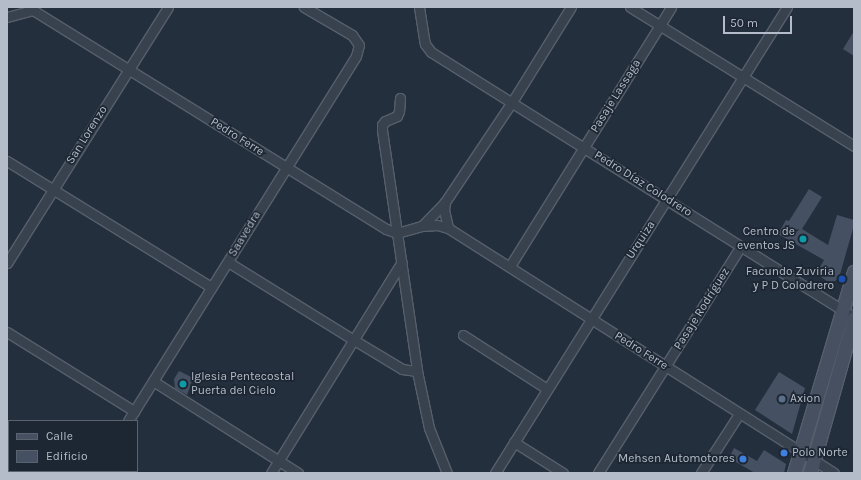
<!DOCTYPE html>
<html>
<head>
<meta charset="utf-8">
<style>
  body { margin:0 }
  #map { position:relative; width:861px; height:480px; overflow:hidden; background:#242f3e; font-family:Karla,sans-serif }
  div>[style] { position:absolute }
  .building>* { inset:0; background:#455162 }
  .roads { filter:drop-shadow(1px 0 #565f6c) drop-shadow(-1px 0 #565f6c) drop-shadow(0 1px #565f6c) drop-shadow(0 -1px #565f6c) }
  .minor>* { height:9px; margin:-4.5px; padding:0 4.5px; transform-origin:4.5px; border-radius:4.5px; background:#38414e }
  .tertiary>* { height:12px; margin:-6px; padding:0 6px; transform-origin:6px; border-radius:6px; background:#38414e }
  .secondary>* { height:13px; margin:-6.5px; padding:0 6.5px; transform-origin:6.5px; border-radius:6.5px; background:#465061 }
  .dots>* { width:11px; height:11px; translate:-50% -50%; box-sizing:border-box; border:2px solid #1d2633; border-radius:50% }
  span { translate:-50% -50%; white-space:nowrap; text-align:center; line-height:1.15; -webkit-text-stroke:3.5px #1d2633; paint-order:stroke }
  .street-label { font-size:12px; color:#b4bcc9 }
  .poi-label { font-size:12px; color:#b4bcc9 }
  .right { translate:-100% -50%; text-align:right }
  .left { translate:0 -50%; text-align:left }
  .frame { position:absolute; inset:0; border:8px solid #b4bcc9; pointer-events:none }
  .legend { position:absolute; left:8px; top:420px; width:130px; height:52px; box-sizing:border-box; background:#1d2633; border:1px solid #59626f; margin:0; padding:5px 7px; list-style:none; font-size:12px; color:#b4bcc9 }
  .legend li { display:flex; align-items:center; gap:8px; height:20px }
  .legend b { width:20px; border:1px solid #59626f }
  .scale { position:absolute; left:723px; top:16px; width:69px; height:18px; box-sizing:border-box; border:2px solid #b4bcc9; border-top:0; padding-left:5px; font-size:12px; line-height:14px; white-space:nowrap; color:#b4bcc9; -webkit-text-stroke:3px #1d2633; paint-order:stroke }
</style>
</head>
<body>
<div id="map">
  <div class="building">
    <i style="clip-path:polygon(854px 31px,854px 56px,843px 49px)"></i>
    <i style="clip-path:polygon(809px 189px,822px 197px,802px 229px,828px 245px,837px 215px,854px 220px,854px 225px,839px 278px,835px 281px,827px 281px,816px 274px,824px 260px,778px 234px,786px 220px,789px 221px)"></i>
    <i style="clip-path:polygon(179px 371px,193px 378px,187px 395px,175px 388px,174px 379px)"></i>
    <i style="clip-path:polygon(779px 372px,805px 388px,792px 434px,755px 410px)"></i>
    <i style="clip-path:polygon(734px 448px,757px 461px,764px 450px,786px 464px,784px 473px,755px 473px,729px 458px)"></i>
  </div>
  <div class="roads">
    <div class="minor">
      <i style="left:28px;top:7px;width:421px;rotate:31.8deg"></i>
      <i style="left:386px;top:229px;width:12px;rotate:20deg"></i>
      <i style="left:397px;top:233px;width:26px;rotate:-16deg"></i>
      <i style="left:422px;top:226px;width:15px;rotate:-4deg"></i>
      <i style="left:437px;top:225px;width:11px;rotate:15deg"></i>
      <i style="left:448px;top:228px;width:457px;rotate:32.4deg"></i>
      <i style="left:419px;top:7px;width:37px;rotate:81deg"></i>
      <i style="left:425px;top:44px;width:10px;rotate:53deg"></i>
      <i style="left:431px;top:52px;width:499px;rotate:32.1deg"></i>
      <i style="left:630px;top:7px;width:264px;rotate:31.8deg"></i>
      <i style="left:7px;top:17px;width:27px;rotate:-15deg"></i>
      <i style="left:400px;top:98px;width:13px;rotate:94deg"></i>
      <i style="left:399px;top:111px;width:5px;rotate:112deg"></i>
      <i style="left:397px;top:116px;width:13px;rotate:157deg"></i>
      <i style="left:385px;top:121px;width:5px;rotate:127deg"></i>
      <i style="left:382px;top:125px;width:5px;rotate:90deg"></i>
      <i style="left:382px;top:130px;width:244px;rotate:81.7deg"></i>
      <i style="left:417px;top:371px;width:58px;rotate:78.1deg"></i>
      <i style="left:429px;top:428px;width:48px;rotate:68.2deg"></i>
      <i style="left:7px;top:161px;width:240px;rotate:31.7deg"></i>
      <i style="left:445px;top:202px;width:8px;rotate:97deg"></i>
      <i style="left:444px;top:210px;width:18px;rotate:77deg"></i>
      <i style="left:422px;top:226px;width:33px;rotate:-46deg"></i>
      <i style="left:445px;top:202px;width:120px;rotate:-56.2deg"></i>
      <i style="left:512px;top:102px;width:112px;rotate:-58.2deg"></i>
      <i style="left:228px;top:262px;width:148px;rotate:31.8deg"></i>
      <i style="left:354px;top:340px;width:56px;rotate:31.1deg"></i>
      <i style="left:402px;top:369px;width:15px;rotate:8deg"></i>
      <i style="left:7px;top:263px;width:302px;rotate:-57.8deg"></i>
      <i style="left:510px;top:266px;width:305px;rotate:-58.1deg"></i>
      <i style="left:7px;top:332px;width:150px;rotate:31.9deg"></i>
      <i style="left:463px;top:335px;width:100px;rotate:32.7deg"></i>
      <i style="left:153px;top:381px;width:172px;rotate:32.4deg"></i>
      <i style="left:128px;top:421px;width:430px;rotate:-58deg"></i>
      <i style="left:356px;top:56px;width:11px;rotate:-75deg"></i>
      <i style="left:359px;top:45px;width:12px;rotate:-125deg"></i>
      <i style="left:352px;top:35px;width:56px;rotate:-149.7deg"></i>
      <i style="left:514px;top:442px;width:58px;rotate:32.3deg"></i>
      <i style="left:95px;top:473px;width:3px;rotate:-45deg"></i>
      <i style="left:271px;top:473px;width:248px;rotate:-58.2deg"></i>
      <i style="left:495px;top:473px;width:550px;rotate:-57.93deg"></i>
      <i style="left:598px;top:473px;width:268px;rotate:-57.8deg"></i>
      <i style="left:701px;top:473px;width:70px;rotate:-57.2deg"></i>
    </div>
    <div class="tertiary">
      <i style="left:7px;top:463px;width:2px;rotate:27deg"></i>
      <i style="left:20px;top:471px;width:4px;rotate:34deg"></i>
    </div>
    <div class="secondary">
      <i style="left:794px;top:473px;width:210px;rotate:-73.4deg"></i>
      <i style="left:810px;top:473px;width:161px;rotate:-74.2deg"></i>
    </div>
  </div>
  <div class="dots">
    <i style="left:803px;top:239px;background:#0f9aa8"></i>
    <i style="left:842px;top:279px;background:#1a4fb4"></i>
    <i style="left:183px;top:384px;background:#0f9aa8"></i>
    <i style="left:782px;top:399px;background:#5c6f8a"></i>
    <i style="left:784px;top:453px;background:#3f7fe0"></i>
    <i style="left:743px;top:459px;background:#3f7fe0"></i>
  </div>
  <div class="street-label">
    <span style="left:616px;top:96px;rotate:-58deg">Pasaje Lassaga</span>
    <span style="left:87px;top:135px;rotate:-58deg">San Lorenzo</span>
    <span style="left:237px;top:137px;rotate:32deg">Pedro Ferre</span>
    <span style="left:643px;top:184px;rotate:32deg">Pedro Díaz Colodrero</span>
    <span style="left:245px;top:234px;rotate:-59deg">Saavedra</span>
    <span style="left:641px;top:240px;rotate:-57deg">Urquiza</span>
    <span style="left:702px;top:309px;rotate:-58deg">Pasaje Rodríguez</span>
    <span style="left:641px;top:351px;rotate:32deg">Pedro Ferre</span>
  </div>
  <div class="poi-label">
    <span class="right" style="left:795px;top:239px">Centro de<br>eventos JS</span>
    <span class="right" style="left:834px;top:279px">Facundo Zuviria<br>y P D Colodrero</span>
    <span class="left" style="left:191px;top:384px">Iglesia Pentecostal<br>Puerta del Cielo</span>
    <span class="left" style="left:790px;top:399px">Axion</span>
    <span class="left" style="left:792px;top:453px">Polo Norte</span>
    <span class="right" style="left:735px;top:459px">Mehsen Automotores</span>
  </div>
  <div class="frame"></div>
  <ul class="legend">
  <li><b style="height:5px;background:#465061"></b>Calle</li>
  <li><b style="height:11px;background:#455162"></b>Edificio</li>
  </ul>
  <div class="scale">50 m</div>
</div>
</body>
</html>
